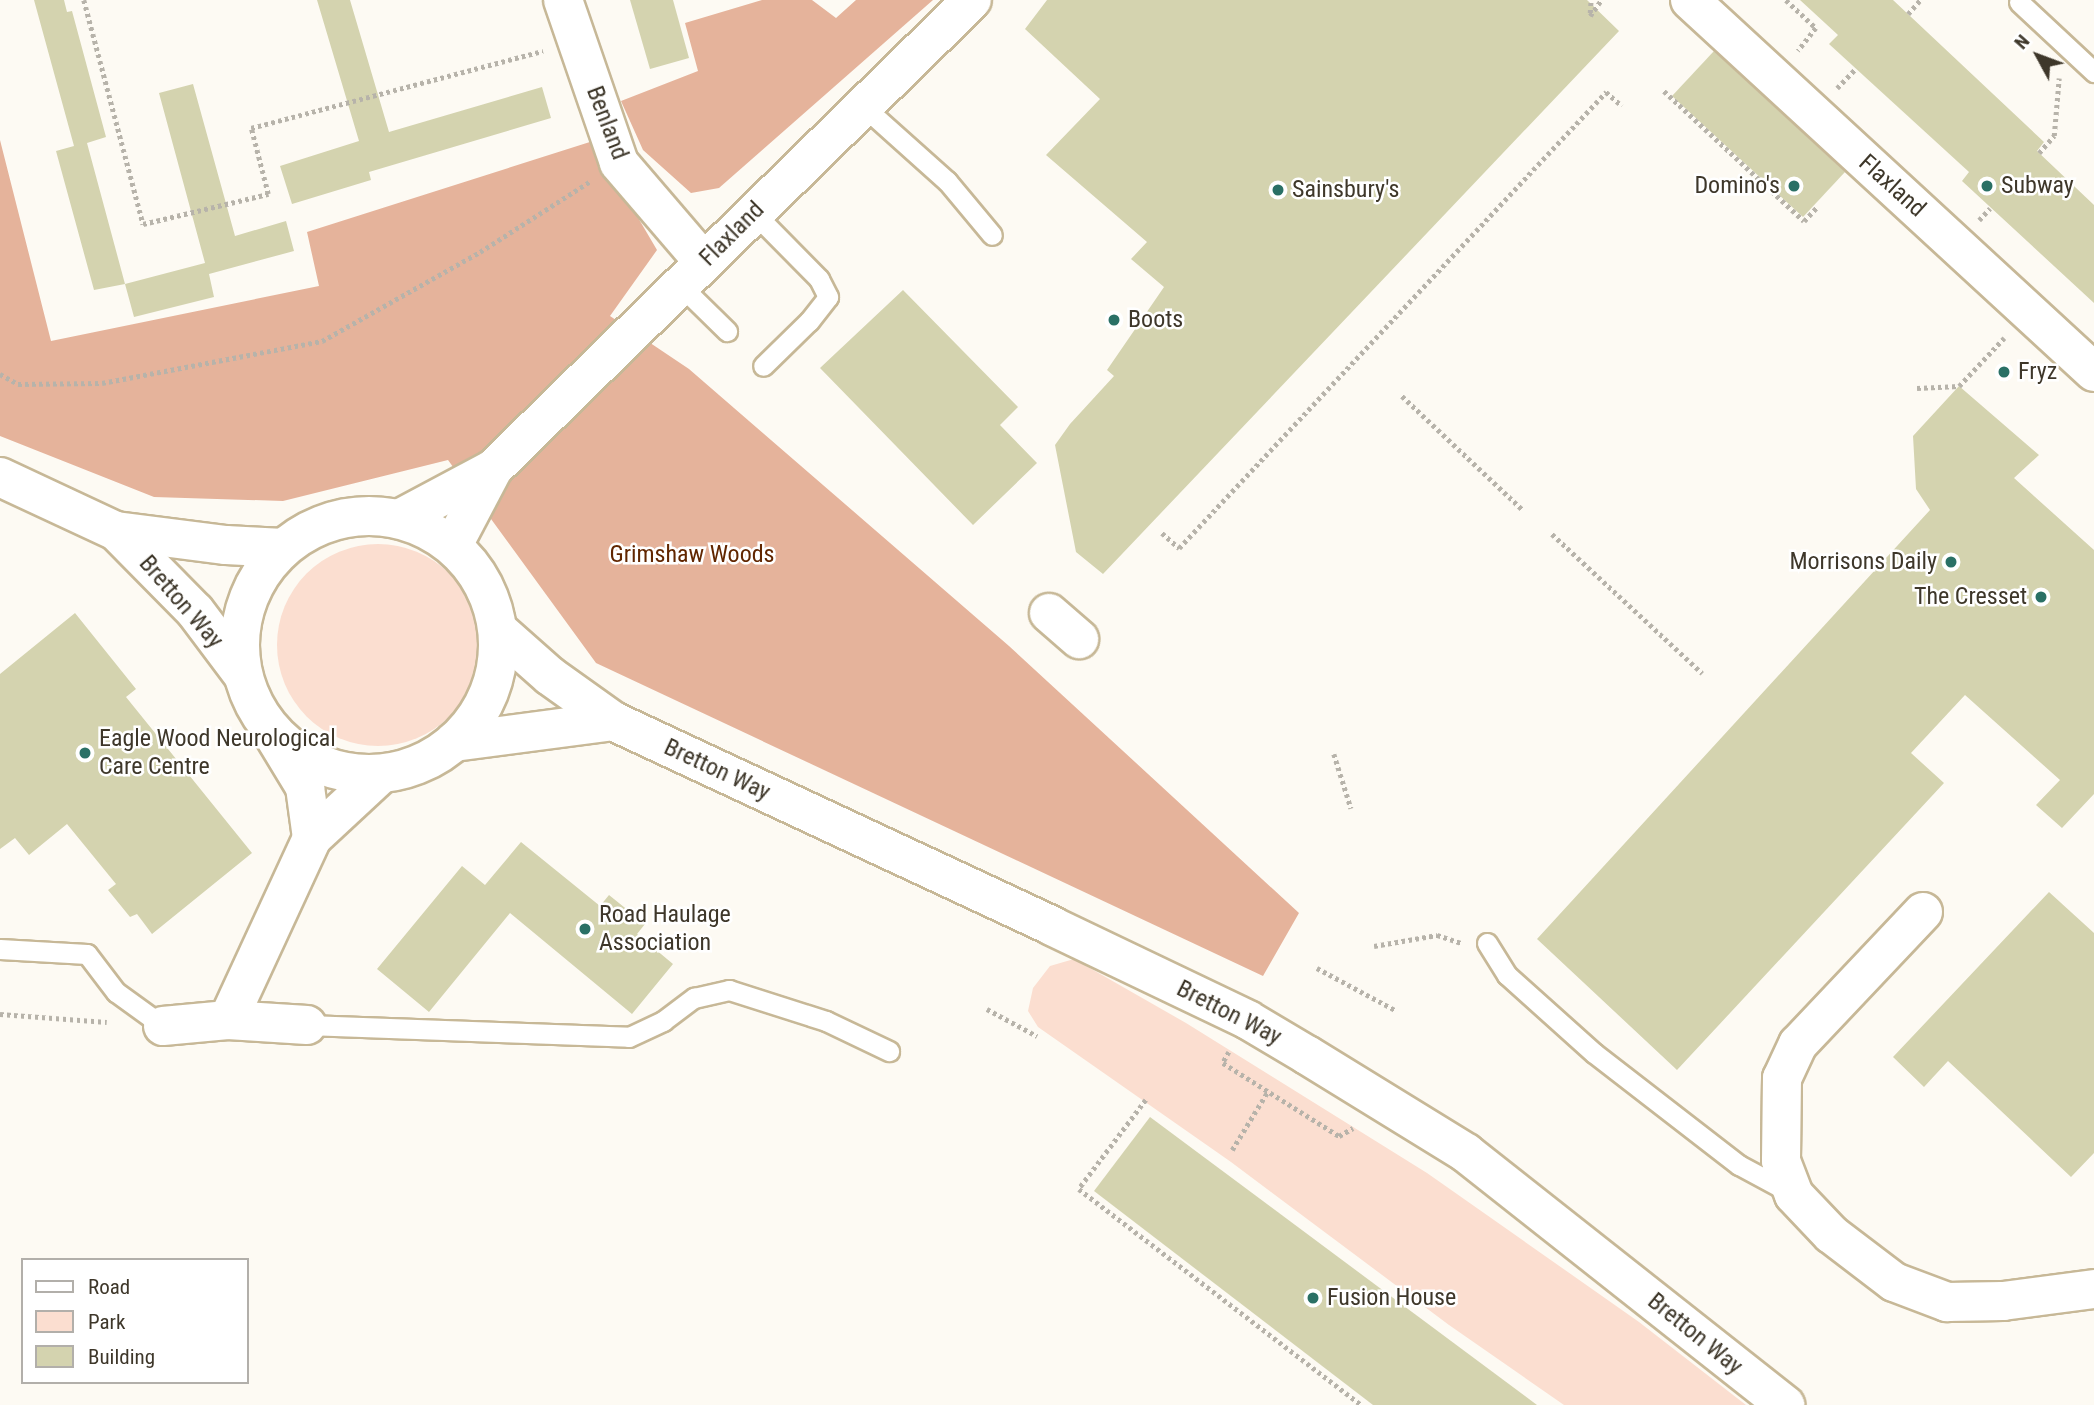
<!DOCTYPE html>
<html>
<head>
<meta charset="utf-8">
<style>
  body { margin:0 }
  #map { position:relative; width:2094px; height:1405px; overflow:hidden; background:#fdfaf3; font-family:"Roboto Condensed",sans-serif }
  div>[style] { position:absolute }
  .green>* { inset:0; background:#fbded0 }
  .round { border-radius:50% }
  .forest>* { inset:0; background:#e5b39b }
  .building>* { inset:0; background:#d4d3af }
  .path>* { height:4.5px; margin-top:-2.25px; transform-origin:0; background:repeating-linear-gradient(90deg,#b7b3aa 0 3.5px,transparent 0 7px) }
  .roads { filter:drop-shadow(2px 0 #c7b897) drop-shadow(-2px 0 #c7b897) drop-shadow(0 2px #c7b897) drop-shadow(0 -2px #c7b897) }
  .lane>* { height:19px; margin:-9.5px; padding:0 9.5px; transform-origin:9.5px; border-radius:9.5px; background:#fff }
  .street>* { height:38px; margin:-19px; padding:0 19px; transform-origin:19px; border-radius:19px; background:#fff }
  .secondary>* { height:38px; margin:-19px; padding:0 19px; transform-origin:19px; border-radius:19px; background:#fff }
  .secondary>.ring { margin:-19px; padding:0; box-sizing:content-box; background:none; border:38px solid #fff; border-radius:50% }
  .dots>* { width:19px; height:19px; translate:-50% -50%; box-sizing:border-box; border:4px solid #fff; border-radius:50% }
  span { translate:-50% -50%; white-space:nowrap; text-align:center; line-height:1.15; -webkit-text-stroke:5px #fff; paint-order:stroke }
  .street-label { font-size:24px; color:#3e372a }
  .poi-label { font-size:24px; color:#3e372a }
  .right { translate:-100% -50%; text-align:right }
  .left { translate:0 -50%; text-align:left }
  .park-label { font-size:24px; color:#612600 }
  .legend { position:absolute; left:21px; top:1258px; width:228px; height:126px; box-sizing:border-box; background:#fff; border:2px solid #b2afaa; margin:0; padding:9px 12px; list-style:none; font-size:21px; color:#3e372a }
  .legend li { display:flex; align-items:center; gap:14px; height:35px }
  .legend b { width:35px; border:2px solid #b2afaa }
  .north { position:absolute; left:2003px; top:21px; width:70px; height:70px; -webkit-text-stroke:5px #fff; paint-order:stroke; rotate:311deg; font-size:19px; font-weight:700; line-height:28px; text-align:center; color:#3e372a }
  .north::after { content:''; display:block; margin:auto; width:24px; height:32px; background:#3e372a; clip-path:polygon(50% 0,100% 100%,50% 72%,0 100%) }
</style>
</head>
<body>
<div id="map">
  <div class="green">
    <i class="round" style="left:277px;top:544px;width:202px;height:202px"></i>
    <i style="clip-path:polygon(1074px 959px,1186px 1023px,1427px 1173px,1639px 1322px,1746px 1405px,1564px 1405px,1449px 1325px,1231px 1162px,1038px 1027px,1028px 1011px,1033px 988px,1050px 966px)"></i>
  </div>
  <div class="forest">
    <i style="clip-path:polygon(762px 0,812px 0,836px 18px,856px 0,933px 0,719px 188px,691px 193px,643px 150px,621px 101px,698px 71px,685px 23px)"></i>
    <i style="clip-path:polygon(0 140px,51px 341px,319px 286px,307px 232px,593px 141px,657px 250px,610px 316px,689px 369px,1009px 646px,1299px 913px,1263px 976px,596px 663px,448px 460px,283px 501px,154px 497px,0 436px)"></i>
  </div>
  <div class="building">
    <i style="clip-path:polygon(34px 0,64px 0,67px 12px,72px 11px,106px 137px,87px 143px,125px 284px,94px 290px,56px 151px,74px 146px)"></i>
    <i style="clip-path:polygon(317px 0,350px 0,389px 132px,542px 87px,551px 118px,369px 172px,371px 180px,292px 204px,280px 166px,359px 141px)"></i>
    <i style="clip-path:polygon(630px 0,673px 0,689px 58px,650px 69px)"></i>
    <i style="clip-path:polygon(1047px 0,1587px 0,1619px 31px,1103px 574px,1076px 552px,1055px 445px,1070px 424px,1114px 376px,1107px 370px,1164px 287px,1131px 259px,1147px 242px,1046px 155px,1100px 99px,1025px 29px)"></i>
    <i style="clip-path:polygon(1800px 0,1893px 0,2044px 142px,2037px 151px,2094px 205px,2094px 303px,1962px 181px,1969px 172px,1829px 44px,1838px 35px)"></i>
    <i style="clip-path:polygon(1714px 51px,1845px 172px,1803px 217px,1672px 96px)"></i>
    <i style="clip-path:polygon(193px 84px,235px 236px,286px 221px,294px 251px,209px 274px,214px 297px,134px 317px,125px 284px,205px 263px,159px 93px)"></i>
    <i style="clip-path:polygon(903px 290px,1018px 407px,1000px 425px,1037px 463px,973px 525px,820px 368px)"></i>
    <i style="clip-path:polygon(1959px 386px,2039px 455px,2014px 478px,2094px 550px,2094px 794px,2062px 828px,2036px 805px,2060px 780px,1965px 695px,1911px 753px,1944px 783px,1677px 1070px,1537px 939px,1930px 510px,1916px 489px,1913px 436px)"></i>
    <i style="clip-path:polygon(75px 613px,136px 689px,126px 697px,252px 853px,152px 934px,137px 914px,130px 917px,108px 890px,116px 884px,67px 824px,29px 855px,15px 838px,0 849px,0 674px)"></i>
    <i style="clip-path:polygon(521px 842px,600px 906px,609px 895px,645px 924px,637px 934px,673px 964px,632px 1014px,510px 913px,429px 1012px,377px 969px,462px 866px,485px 885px)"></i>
    <i style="clip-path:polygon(2049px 892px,2094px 933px,2094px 1153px,2071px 1177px,1948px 1061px,1924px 1087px,1893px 1057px)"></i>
    <i style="clip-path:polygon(1150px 1117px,1537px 1405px,1373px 1405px,1094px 1191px)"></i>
  </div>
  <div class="path">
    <i style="left:84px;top:0;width:232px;rotate:75.2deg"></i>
    <i style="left:143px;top:224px;width:129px;rotate:-13.5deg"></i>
    <i style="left:268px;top:194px;width:68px;rotate:-104.4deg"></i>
    <i style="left:251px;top:128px;width:302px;rotate:-14.8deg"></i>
    <i style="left:1786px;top:0;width:41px;rotate:43deg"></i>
    <i style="left:1816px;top:28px;width:29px;rotate:128deg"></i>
    <i style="left:1590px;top:13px;width:13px;rotate:-86deg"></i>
    <i style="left:1908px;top:14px;width:18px;rotate:-49deg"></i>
    <i style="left:1590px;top:16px;width:19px;rotate:-55deg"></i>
    <i style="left:1837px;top:88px;width:28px;rotate:-46deg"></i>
    <i style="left:1664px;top:91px;width:191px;rotate:42.9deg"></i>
    <i style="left:1804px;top:221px;width:18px;rotate:-47deg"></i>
    <i style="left:2039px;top:153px;width:23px;rotate:-49deg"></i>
    <i style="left:2054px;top:136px;width:58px;rotate:-85.1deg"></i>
    <i style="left:1979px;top:220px;width:16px;rotate:-47deg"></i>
    <i style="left:0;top:374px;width:21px;rotate:29deg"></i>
    <i style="left:18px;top:384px;width:84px;rotate:-0.7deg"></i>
    <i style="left:102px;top:383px;width:224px;rotate:-10.8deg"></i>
    <i style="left:322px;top:341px;width:181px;rotate:-29.4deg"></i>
    <i style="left:480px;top:252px;width:130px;rotate:-32.7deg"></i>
    <i style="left:1917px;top:388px;width:42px;rotate:-2.7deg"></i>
    <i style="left:1959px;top:386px;width:66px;rotate:-46.8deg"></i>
    <i style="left:1402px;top:396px;width:165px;rotate:43.3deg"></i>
    <i style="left:1162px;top:533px;width:23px;rotate:41deg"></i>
    <i style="left:1179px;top:548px;width:625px;rotate:-46.88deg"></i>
    <i style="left:1606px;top:92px;width:21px;rotate:41deg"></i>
    <i style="left:1552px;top:534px;width:205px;rotate:42.8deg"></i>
    <i style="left:1334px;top:754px;width:57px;rotate:72.5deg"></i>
    <i style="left:1374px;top:946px;width:64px;rotate:-9.9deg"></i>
    <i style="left:1437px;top:935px;width:26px;rotate:18deg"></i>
    <i style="left:1317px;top:968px;width:89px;rotate:28.3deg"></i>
    <i style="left:987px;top:1009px;width:57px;rotate:28.4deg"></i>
    <i style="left:0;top:1014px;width:107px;rotate:4.3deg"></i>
    <i style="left:1229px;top:1052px;width:13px;rotate:119deg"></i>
    <i style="left:1223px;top:1063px;width:137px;rotate:32.2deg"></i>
    <i style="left:1339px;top:1136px;width:16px;rotate:-30deg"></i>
    <i style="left:1146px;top:1100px;width:111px;rotate:127deg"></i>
    <i style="left:1079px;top:1189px;width:356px;rotate:37.4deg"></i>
    <i style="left:1232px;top:1150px;width:69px;rotate:-58.6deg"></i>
  </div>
  <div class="roads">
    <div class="lane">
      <i style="left:2019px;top:2px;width:103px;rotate:43deg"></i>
      <i style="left:863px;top:106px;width:113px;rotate:41.8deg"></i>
      <i style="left:947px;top:181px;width:70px;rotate:50.2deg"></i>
      <i style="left:753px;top:212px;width:94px;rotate:45.4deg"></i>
      <i style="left:819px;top:279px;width:20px;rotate:63deg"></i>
      <i style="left:828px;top:297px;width:31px;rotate:128deg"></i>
      <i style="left:809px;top:321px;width:64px;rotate:135.6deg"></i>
      <i style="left:680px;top:285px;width:66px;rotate:44.4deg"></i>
      <i style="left:1487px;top:943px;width:38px;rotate:58deg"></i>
      <i style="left:1507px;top:975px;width:117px;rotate:41.9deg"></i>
      <i style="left:1594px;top:1053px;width:183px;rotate:37.7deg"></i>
      <i style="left:1739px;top:1165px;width:59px;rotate:28.3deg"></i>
      <i style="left:0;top:949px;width:87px;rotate:3.3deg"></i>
      <i style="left:87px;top:954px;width:48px;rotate:52.7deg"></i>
      <i style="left:116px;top:992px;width:58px;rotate:35.9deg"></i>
      <i style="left:307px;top:1025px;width:322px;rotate:2.1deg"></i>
      <i style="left:629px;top:1037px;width:38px;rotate:-25deg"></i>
      <i style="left:663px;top:1021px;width:39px;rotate:-37deg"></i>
      <i style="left:694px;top:998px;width:36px;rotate:-13deg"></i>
      <i style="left:729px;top:990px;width:102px;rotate:17.7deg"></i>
      <i style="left:826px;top:1021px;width:70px;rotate:25.5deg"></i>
    </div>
    <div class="street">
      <i style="left:563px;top:0;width:172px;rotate:71deg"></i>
      <i style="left:619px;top:163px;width:130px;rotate:49.4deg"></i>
      <i style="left:1690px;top:0;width:549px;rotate:42.64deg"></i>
      <i style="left:399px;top:519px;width:106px;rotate:-28deg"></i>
      <i style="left:493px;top:469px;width:670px;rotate:-44.4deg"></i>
      <i style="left:453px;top:545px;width:86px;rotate:-62.2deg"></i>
      <i style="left:1049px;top:613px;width:40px;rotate:41deg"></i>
      <i style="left:271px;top:731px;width:66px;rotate:58.7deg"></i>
      <i style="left:305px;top:787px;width:51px;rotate:82.2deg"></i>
      <i style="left:1923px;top:912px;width:182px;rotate:133.4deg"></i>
      <i style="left:1798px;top:1044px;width:38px;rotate:115deg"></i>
      <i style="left:1782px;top:1078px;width:83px;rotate:90.7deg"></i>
      <i style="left:1781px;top:1161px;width:36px;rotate:69deg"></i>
      <i style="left:1794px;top:1195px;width:54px;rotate:46.5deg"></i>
      <i style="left:1831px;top:1234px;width:79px;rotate:37.3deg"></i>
      <i style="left:1894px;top:1282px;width:57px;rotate:20.7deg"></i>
      <i style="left:1947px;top:1302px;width:56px;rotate:-1deg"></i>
      <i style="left:2003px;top:1301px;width:92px;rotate:-7.5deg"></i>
      <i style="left:228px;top:1020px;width:200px;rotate:-65.2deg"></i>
      <i style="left:312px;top:838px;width:91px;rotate:-42.8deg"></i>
      <i style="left:163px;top:1026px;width:65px;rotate:-5.3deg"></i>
      <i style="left:228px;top:1020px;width:79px;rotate:3.6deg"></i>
    </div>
    <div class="secondary">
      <i style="left:0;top:477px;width:128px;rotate:25deg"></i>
      <i style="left:116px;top:531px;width:111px;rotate:7.3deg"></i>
      <i style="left:226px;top:545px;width:57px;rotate:3deg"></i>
      <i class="ring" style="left:240px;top:516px;width:220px;height:220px"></i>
      <i style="left:116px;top:531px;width:112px;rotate:45.4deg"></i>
      <i style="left:195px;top:611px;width:80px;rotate:53.1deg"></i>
      <i style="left:498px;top:630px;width:69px;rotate:41.5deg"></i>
      <i style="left:550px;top:676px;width:77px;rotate:35.5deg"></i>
      <i style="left:613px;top:721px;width:485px;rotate:25deg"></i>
      <i style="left:1052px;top:926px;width:217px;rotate:25.6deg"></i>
      <i style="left:1248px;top:1020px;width:69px;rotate:30.7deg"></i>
      <i style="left:1307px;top:1055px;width:187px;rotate:31.6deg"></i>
      <i style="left:1466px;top:1153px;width:407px;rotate:38.3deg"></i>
      <i style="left:454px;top:742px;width:160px;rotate:-7.5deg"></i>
    </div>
  </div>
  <div class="dots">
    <i style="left:1794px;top:186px;background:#2a7065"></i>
    <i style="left:1987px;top:186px;background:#2a7065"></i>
    <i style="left:1278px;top:190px;background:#2a7065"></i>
    <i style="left:1114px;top:320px;background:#2a7065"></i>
    <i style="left:2004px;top:372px;background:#2a7065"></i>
    <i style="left:1951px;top:562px;background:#2a7065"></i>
    <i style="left:2041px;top:597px;background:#2a7065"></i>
    <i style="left:85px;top:753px;background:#2a7065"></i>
    <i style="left:585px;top:929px;background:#2a7065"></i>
    <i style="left:1313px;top:1298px;background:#2a7065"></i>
  </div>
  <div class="street-label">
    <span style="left:607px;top:123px;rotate:69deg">Benland</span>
    <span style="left:1892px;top:186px;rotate:42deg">Flaxland</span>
    <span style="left:732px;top:234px;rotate:-45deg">Flaxland</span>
    <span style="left:181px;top:602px;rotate:49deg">Bretton Way</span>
    <span style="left:717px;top:770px;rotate:25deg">Bretton Way</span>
    <span style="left:1229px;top:1013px;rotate:27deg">Bretton Way</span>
    <span style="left:1695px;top:1334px;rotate:39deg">Bretton Way</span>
  </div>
  <div class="poi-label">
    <span class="right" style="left:1780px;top:186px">Domino's</span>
    <span class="left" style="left:2001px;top:186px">Subway</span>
    <span class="left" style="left:1292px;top:190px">Sainsbury's</span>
    <span class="left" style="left:1128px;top:320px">Boots</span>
    <span class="left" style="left:2018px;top:372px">Fryz</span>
    <span class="right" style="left:1937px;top:562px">Morrisons Daily</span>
    <span class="right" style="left:2027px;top:597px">The Cresset</span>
    <span class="left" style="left:99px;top:753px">Eagle Wood Neurological<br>Care Centre</span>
    <span class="left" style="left:599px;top:929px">Road Haulage<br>Association</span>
    <span class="left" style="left:1327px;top:1298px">Fusion House</span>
  </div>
  <div class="park-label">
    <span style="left:692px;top:555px">Grimshaw Woods</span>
  </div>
  <ul class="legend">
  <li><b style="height:9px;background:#fff"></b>Road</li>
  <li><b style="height:19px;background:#fbded0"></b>Park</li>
  <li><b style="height:19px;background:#d4d3af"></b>Building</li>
  </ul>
  <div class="north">N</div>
</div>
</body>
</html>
